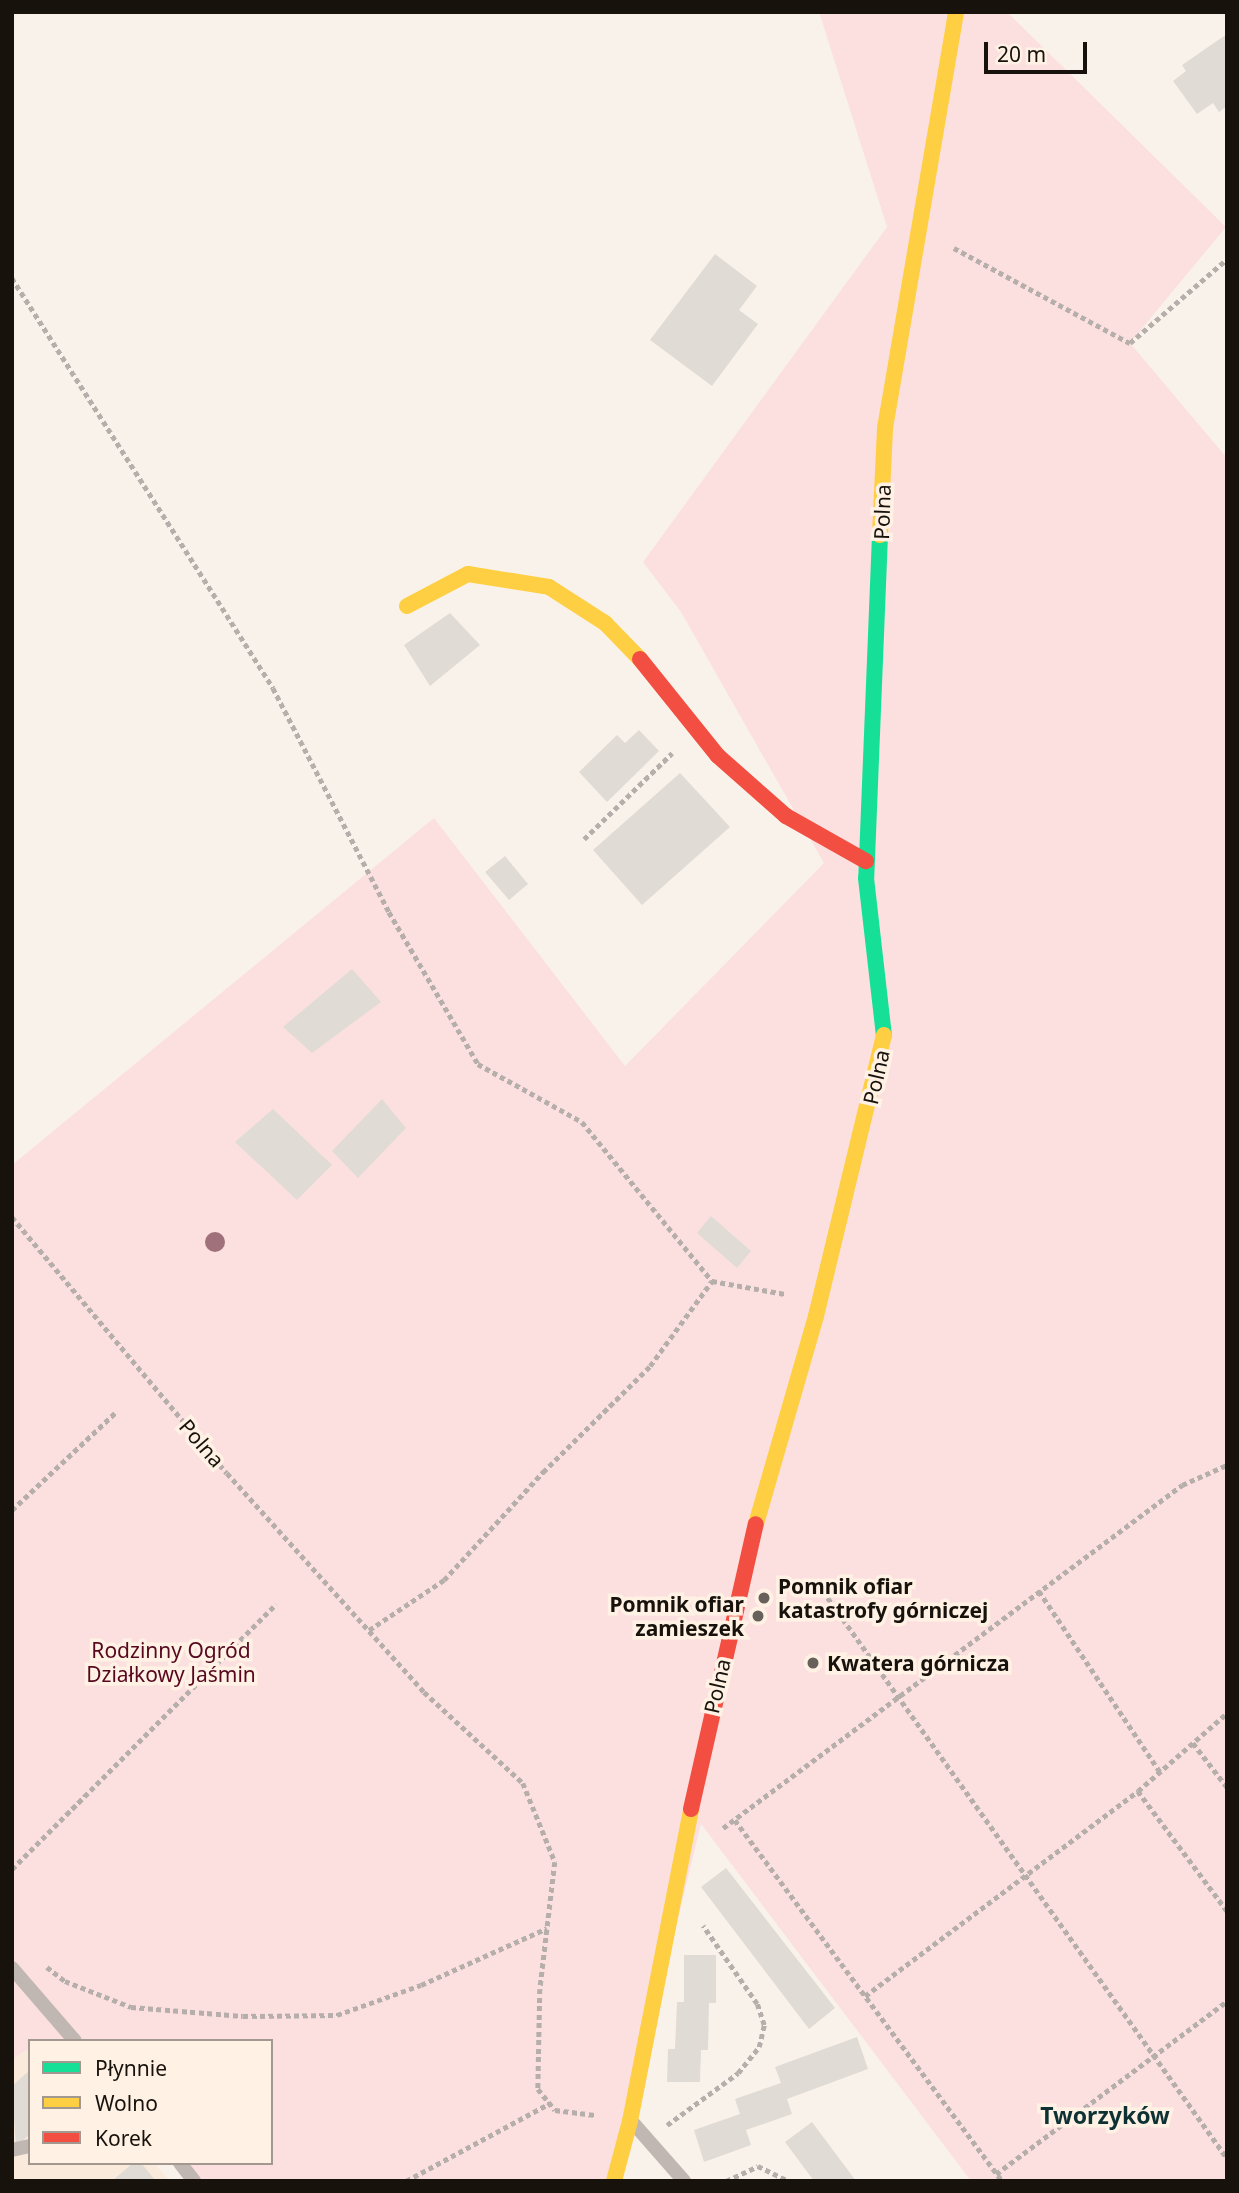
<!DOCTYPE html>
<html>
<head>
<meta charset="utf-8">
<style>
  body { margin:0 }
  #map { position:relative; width:1239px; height:2193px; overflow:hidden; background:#f9f2eb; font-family:"Noto Sans",sans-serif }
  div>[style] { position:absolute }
  .built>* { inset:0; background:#faeadb }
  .green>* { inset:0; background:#fbe0df }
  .building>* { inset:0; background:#e0dbd4 }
  .path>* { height:4.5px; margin-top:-2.25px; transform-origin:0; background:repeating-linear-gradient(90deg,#b5aeaa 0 5px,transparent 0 8.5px) }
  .lane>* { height:14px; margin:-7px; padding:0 7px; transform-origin:7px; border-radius:7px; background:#c0b6b2 }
  .fast>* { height:16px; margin:-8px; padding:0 8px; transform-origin:8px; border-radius:8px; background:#16e098 }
  .slow>* { height:16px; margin:-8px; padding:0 8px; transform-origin:8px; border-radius:8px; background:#ffcf43 }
  .jam>* { height:16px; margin:-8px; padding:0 8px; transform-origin:8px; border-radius:8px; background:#f24e42 }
  .trees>* { width:20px; height:20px; margin:-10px; border-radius:50%; background:#a0717b }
  .dots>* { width:19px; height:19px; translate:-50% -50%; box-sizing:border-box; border:4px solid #fff2e5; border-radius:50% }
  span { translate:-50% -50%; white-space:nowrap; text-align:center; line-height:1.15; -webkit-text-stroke:7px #fff2e5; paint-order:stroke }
  .street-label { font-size:21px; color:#18120d }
  .poi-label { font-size:21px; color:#18120d; font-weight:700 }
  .left { translate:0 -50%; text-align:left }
  .right { translate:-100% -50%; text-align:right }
  .park-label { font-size:21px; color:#57071f }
  .neighbourhood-label { font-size:23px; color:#0e3134; font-weight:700 }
  .frame { position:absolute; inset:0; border:14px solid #18120d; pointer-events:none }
  .legend { position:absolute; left:28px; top:2039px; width:245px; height:126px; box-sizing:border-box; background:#fff2e5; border:2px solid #a3988f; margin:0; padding:9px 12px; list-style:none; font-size:21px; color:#18120d }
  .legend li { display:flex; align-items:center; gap:14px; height:35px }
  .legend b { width:35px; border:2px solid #a3988f }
  .scale { position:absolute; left:984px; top:42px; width:103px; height:32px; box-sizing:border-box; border:4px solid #18120d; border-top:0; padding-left:9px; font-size:21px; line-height:24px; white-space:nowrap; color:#18120d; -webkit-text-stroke:5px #fff2e5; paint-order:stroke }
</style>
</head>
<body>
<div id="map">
  <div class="built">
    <i style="clip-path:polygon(30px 2048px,30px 2163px,154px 2163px,170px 2181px,12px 2181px,12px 2058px)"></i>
  </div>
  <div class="green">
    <i style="clip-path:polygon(819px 12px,1007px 12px,1226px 227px,1130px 343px,1227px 458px,1227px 2181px,971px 2181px,701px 1824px,614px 2181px,194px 2181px,180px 2163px,271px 2163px,271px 2041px,30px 2041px,30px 2048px,12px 2059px,12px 1165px,434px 818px,625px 1066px,824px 863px,681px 612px,643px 562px,887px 227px)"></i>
  </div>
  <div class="building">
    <i style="clip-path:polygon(1227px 34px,1227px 106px,1219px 112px,1213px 103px,1197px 114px,1173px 81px,1186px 71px,1182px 65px)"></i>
    <i style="clip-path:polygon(715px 254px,757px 286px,739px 310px,758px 324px,712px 386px,650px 340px)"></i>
    <i style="clip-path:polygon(450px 613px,480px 645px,430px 686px,404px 645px)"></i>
    <i style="clip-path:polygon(639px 730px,659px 751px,607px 802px,579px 772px,617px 735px,625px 743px)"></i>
    <i style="clip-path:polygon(680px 773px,730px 827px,642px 905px,593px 850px)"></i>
    <i style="clip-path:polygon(505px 856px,528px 884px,509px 900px,485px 872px)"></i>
    <i style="clip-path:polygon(352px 969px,381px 1002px,312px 1053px,283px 1027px)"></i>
    <i style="clip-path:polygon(382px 1099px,406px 1128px,358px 1178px,332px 1151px)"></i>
    <i style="clip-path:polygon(273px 1109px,332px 1165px,297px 1200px,235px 1142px)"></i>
    <i style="clip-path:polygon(711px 1216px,751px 1251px,737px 1268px,697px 1233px)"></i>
    <i style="clip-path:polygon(726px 1868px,835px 2008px,809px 2029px,701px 1887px)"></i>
    <i style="clip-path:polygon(684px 1955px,716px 1955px,716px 2003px,709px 2003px,708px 2050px,701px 2050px,700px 2082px,667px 2082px,668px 2049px,675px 2049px,677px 2002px,684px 2002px)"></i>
    <i style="clip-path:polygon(857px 2037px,868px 2069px,787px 2099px,792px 2114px,746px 2130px,751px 2145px,704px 2162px,694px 2130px,740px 2114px,735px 2099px,781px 2083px,775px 2067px)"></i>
    <i style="clip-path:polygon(30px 2070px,30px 2134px,16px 2147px,12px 2086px)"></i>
    <i style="clip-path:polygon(812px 2122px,856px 2181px,814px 2181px,785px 2142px)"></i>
    <i style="clip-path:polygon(133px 2163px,141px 2163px,156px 2181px,112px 2181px)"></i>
  </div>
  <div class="path">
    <i style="left:954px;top:248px;width:200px;rotate:28.4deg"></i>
    <i style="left:1130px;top:343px;width:128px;rotate:-40.9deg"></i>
    <i style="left:12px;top:278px;width:486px;rotate:57.5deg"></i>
    <i style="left:273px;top:688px;width:252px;rotate:62.6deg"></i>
    <i style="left:389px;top:912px;width:176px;rotate:59.6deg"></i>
    <i style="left:478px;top:1064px;width:119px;rotate:29.1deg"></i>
    <i style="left:582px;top:1122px;width:205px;rotate:50.7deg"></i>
    <i style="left:584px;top:839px;width:123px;rotate:-44.3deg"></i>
    <i style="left:12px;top:1217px;width:334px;rotate:50deg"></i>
    <i style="left:227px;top:1473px;width:295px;rotate:48deg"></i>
    <i style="left:424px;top:1692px;width:134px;rotate:42.6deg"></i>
    <i style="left:523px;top:1783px;width:85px;rotate:67.9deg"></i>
    <i style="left:555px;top:1862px;width:128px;rotate:96.7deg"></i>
    <i style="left:540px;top:1989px;width:100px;rotate:91.1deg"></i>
    <i style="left:538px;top:2089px;width:27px;rotate:51deg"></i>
    <i style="left:555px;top:2110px;width:40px;rotate:7.1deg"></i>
    <i style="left:12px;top:1510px;width:144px;rotate:-43.3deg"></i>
    <i style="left:823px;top:1591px;width:696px;rotate:54.53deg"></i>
    <i style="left:1039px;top:1591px;width:218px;rotate:56.2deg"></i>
    <i style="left:369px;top:1630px;width:90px;rotate:-33.7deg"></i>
    <i style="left:444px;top:1580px;width:147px;rotate:-47.5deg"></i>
    <i style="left:543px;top:1472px;width:151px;rotate:-44.7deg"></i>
    <i style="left:650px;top:1366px;width:105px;rotate:-53.9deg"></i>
    <i style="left:712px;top:1281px;width:74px;rotate:10.1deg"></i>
    <i style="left:1193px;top:1743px;width:56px;rotate:52.3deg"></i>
    <i style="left:1138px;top:1791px;width:149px;rotate:53.4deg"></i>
    <i style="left:735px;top:1820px;width:449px;rotate:53.5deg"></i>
    <i style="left:723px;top:1828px;width:573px;rotate:-36.77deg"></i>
    <i style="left:1182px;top:1485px;width:49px;rotate:-24deg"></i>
    <i style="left:12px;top:1869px;width:374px;rotate:-45.1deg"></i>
    <i style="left:47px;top:1967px;width:23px;rotate:38deg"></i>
    <i style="left:65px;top:1981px;width:71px;rotate:21.5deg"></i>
    <i style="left:131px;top:2007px;width:112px;rotate:4.6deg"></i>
    <i style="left:243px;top:2016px;width:94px;rotate:-0.6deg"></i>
    <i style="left:337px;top:2015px;width:89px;rotate:-19.7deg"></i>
    <i style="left:421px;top:1985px;width:138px;rotate:-24.3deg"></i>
    <i style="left:865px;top:1996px;width:341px;rotate:-36.9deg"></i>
    <i style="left:1138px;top:1791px;width:118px;rotate:-41.2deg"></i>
    <i style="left:667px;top:2125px;width:88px;rotate:-36.2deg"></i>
    <i style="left:738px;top:2073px;width:33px;rotate:-51deg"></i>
    <i style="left:759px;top:2047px;width:23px;rotate:-77deg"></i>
    <i style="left:764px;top:2025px;width:22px;rotate:-108deg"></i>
    <i style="left:757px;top:2004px;width:95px;rotate:-124.7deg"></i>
    <i style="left:996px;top:2174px;width:289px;rotate:-36.8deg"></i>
    <i style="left:406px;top:2181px;width:164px;rotate:-28.4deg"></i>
    <i style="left:726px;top:2181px;width:35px;rotate:-25deg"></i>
    <i style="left:758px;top:2166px;width:34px;rotate:26deg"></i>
  </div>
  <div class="lane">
    <i style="left:12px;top:1968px;width:96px;rotate:49.2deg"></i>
    <i style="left:634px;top:2124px;width:76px;rotate:48.7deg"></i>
    <i style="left:12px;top:2150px;width:18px;rotate:-13deg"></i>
    <i style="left:180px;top:2163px;width:23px;rotate:52deg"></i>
  </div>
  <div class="fast">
    <i style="left:880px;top:535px;width:343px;rotate:92.3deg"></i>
    <i style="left:866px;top:878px;width:158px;rotate:83.5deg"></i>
  </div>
  <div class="slow">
    <i style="left:880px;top:535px;width:107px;rotate:-87.3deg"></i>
    <i style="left:885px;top:428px;width:422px;rotate:-80.3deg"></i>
    <i style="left:407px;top:606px;width:69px;rotate:-27.7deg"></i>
    <i style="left:468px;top:574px;width:82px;rotate:9.1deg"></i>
    <i style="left:549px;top:587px;width:67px;rotate:32.7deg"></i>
    <i style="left:605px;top:623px;width:50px;rotate:45.8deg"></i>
    <i style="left:756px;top:1524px;width:216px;rotate:-73.9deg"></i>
    <i style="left:816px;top:1316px;width:289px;rotate:-76.4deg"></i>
    <i style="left:614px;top:2181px;width:62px;rotate:-75.1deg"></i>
    <i style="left:630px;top:2121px;width:318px;rotate:-78.9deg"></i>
  </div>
  <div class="jam">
    <i style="left:640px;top:659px;width:124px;rotate:51.2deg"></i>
    <i style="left:718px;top:756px;width:91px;rotate:41.4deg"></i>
    <i style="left:786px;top:816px;width:92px;rotate:29.4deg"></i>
    <i style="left:691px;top:1809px;width:292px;rotate:-77.2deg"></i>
  </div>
  <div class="trees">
    <i style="left:215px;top:1242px"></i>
  </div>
  <div class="dots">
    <i style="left:764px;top:1598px;background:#67605b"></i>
    <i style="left:758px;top:1616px;background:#67605b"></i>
    <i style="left:813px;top:1663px;background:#67605b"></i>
  </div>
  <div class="street-label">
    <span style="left:882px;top:512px;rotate:-88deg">Polna</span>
    <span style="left:876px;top:1077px;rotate:-77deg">Polna</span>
    <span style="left:202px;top:1443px;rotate:49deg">Polna</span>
    <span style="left:717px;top:1686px;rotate:-77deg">Polna</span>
  </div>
  <div class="poi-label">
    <span class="left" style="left:778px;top:1598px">Pomnik ofiar<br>katastrofy górniczej</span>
    <span class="right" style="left:744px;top:1616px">Pomnik ofiar<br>zamieszek</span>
    <span class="left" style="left:827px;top:1663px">Kwatera górnicza</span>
  </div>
  <div class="park-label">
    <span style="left:171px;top:1662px">Rodzinny Ogród<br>Działkowy Jaśmin</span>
  </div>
  <div class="neighbourhood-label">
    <span style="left:1105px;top:2115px">Tworzyków</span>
  </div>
  <div class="frame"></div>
  <ul class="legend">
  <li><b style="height:9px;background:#16e098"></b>Płynnie</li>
  <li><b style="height:9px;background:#ffcf43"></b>Wolno</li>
  <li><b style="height:9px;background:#f24e42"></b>Korek</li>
  </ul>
  <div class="scale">20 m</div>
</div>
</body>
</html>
